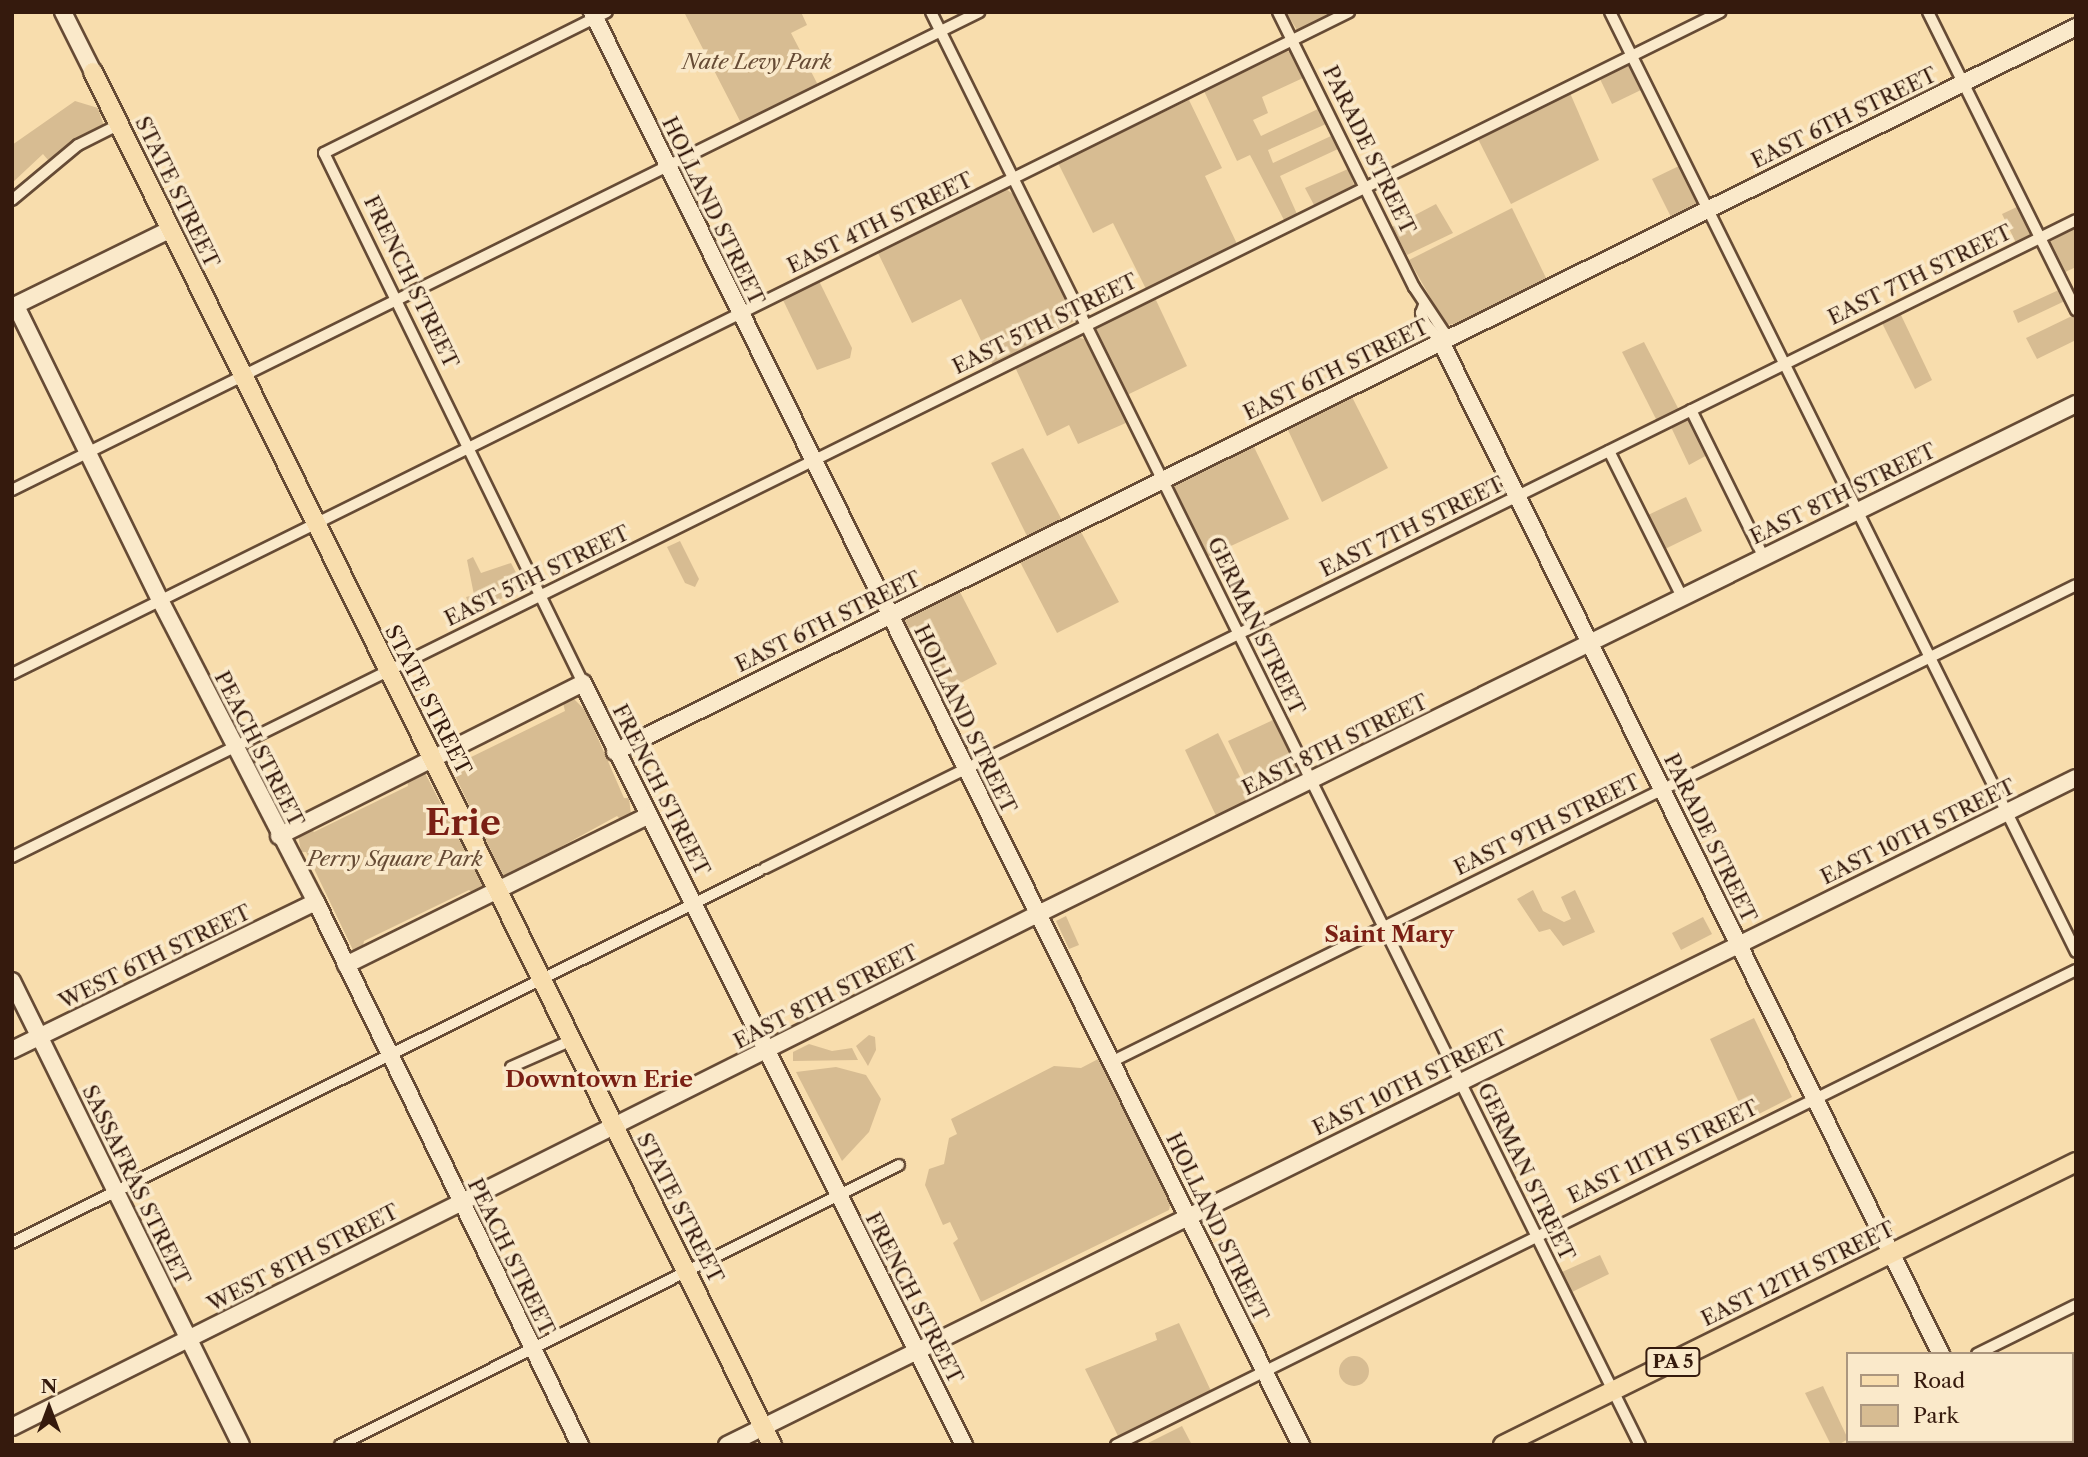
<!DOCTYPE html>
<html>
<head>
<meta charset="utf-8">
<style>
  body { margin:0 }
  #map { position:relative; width:2088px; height:1457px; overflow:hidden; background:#f8ddad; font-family:"Libre Caslon Text",serif }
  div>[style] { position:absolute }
  .green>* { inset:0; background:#d7bc92 }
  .round { border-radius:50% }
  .roads { filter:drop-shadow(2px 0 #664b35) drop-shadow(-2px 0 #664b35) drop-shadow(0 2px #664b35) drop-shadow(0 -2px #664b35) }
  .street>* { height:10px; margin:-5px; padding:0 5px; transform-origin:5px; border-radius:5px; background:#fae9ca }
  .secondary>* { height:16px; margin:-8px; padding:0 8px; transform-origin:8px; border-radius:8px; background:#fae9ca }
  .primary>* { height:18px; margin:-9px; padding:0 9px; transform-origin:9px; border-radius:9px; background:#f8ddad }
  span { translate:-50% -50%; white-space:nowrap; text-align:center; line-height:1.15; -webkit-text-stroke:7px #fae9ca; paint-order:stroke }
  .shield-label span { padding:2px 5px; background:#fae9ca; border:2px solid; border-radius:5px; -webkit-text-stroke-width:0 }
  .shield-label { font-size:19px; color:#351a0d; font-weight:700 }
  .park-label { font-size:21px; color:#664b35; font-style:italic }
  .street-label { font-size:21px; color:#351a0d }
  .neighbourhood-label { font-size:23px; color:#7a1f14; font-weight:700 }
  .town-label { font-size:35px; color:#7a1f14; font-weight:700 }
  .frame { position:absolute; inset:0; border:14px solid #351a0d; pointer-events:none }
  .legend { position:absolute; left:1846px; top:1352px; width:228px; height:91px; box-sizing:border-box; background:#fae9ca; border:2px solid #ab967e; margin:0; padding:9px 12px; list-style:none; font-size:21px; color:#351a0d }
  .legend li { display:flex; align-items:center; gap:14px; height:35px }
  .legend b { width:35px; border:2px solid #ab967e }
  .north { position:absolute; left:14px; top:1373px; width:70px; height:70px; -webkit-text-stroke:5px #fae9ca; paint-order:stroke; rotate:0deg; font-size:19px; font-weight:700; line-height:28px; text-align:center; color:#351a0d }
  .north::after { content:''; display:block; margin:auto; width:24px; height:32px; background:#351a0d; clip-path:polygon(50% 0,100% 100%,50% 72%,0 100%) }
</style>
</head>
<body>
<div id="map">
  <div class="green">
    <i style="clip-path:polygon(684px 12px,801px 12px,807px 25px,791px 33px,818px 85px,741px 123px)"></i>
    <i style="clip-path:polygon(1335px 12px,1297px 30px,1287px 14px,1290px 12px)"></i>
    <i style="clip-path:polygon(1286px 51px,1293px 53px,1303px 78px,1262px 97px,1268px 113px,1253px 120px,1261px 136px,1318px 109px,1326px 124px,1268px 150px,1273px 163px,1331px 136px,1338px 149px,1280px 176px,1297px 214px,1284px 220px,1250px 155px,1237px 161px,1204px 91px)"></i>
    <i style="clip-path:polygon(1631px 64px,1643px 89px,1612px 104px,1599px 77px)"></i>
    <i style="clip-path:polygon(1570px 93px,1599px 160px,1511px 204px,1478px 139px)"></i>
    <i style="clip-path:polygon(1189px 100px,1222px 168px,1205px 176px,1238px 246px,1146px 289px,1113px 223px,1093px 233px,1058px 163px)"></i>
    <i style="clip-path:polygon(75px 101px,98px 108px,104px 126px,48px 160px,43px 154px,12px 183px,12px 145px)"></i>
    <i style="clip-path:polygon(1681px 165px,1699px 204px,1672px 219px,1652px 179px)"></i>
    <i style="clip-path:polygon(1348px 169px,1354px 185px,1314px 205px,1305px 188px)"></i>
    <i style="clip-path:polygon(1006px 189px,1017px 197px,1076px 320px,993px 365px,961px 299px,912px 323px,878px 253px)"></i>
    <i style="clip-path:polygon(1436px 204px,1453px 233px,1407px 255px,1392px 227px)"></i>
    <i style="clip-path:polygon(2019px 206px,2033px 235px,2016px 243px,2002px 214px)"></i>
    <i style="clip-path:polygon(1512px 208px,1547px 280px,1461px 323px,1446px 325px,1409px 260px)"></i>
    <i style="clip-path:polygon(2076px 227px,2076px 267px,2063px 273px,2048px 243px)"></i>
    <i style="clip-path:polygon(819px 281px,852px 348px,850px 358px,817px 370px,783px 300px)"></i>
    <i style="clip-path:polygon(2061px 289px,2067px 300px,2018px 323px,2013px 311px)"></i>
    <i style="clip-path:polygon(1155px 298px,1187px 366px,1127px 395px,1096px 329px)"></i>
    <i style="clip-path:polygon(1900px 313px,1932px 380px,1915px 389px,1882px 323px)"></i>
    <i style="clip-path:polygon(2074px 315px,2076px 340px,2037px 359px,2026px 338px)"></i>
    <i style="clip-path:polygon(1077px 337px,1087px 340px,1128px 422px,1078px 444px,1069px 425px,1047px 436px,1015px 367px)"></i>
    <i style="clip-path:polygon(1644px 342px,1679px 410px,1657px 421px,1622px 352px)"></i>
    <i style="clip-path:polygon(1351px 395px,1388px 468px,1322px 502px,1287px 428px)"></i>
    <i style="clip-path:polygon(1690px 418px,1709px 454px,1689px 465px,1671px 427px)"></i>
    <i style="clip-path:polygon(1253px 445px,1289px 519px,1207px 557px,1174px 491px,1175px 485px)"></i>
    <i style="clip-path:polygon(1023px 448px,1062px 520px,1028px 538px,991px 463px)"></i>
    <i style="clip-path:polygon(1686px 497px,1702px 531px,1665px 549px,1648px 515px)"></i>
    <i style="clip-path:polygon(1080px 530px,1119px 602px,1057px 633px,1019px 560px)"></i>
    <i style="clip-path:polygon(680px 541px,699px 579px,695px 587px,685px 583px,667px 547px)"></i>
    <i style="clip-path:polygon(473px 557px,481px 573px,511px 563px,523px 586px,473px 615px,466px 597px,474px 595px,467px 560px)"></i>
    <i style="clip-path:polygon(959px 590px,997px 664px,938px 695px,904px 621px)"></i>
    <i style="clip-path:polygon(574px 699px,586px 711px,624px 798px,629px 798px,631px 814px,622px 821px,617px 816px,504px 878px,447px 759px,458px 755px,463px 761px,565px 711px,563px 703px)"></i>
    <i style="clip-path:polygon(1275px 719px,1302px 776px,1257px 801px,1228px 741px)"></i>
    <i style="clip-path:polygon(1218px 733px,1253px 803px,1218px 820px,1185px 750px)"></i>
    <i style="clip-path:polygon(424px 771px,484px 888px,474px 894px,469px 890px,364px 941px,362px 950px,353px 950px,306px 852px,301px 852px,298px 834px,310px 828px,314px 832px,408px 786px,407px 779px)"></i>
    <i style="clip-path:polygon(1533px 890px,1543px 911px,1564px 922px,1571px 919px,1561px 897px,1575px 890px,1595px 932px,1563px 946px,1550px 929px,1539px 932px,1517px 899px)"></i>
    <i style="clip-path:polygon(1066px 916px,1079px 945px,1069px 949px,1056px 921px)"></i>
    <i style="clip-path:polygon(1703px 917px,1712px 934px,1681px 950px,1672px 933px)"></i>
    <i style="clip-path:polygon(1754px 1018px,1792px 1097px,1747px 1120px,1710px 1039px)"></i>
    <i style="clip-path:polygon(869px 1035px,875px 1037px,876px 1050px,868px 1066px,856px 1046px)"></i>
    <i style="clip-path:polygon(809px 1044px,832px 1051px,852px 1048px,858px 1060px,793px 1061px,793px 1052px)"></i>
    <i style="clip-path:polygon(1102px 1057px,1172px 1197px,1169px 1210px,981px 1302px,953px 1243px,958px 1239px,950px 1222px,943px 1225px,925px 1185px,929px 1169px,944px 1164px,949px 1138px,957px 1134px,951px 1119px,1054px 1066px,1081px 1068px)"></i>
    <i style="clip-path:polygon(836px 1067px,866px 1075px,881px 1099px,869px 1132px,842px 1161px,796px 1072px)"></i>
    <i style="clip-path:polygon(1600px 1255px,1609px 1274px,1572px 1292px,1562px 1272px)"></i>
    <i style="clip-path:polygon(1179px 1323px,1211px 1391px,1118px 1436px,1085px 1369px,1157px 1340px,1155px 1333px)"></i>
    <i class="round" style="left:1339px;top:1356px;width:30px;height:30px"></i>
    <i style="clip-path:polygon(1823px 1386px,1848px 1439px,1838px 1445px,1831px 1445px,1805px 1393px)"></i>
    <i style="clip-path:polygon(1182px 1426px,1192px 1445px,1144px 1445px)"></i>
  </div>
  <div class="roads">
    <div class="street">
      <i style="left:931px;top:12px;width:1599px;rotate:63.68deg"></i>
      <i style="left:1278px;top:12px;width:307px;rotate:63.7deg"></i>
      <i style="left:1414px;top:287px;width:54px;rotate:56.3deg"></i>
      <i style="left:1444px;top:332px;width:10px;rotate:107deg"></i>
      <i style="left:1441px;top:342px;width:25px;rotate:-130deg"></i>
      <i style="left:1425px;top:323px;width:11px;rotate:-112deg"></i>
      <i style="left:1421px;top:313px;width:9px;rotate:-69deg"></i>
      <i style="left:1610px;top:12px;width:1049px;rotate:63.63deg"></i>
      <i style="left:1928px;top:12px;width:333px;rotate:63.6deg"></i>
      <i style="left:12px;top:200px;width:86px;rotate:-39.8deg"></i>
      <i style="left:78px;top:145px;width:45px;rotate:-26.6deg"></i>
      <i style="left:1691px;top:410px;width:163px;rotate:63.7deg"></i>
      <i style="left:1609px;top:451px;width:163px;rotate:63.4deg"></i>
      <i style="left:12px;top:490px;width:1079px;rotate:-26.3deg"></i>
      <i style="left:12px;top:674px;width:1492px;rotate:-26.34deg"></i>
      <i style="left:583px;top:683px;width:590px;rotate:-116.04deg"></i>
      <i style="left:324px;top:153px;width:316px;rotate:-26.5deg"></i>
      <i style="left:12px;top:857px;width:1906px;rotate:-26.32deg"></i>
      <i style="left:765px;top:868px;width:1462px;rotate:-26.3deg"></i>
      <i style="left:1111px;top:1062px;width:1076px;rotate:-26.3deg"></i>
      <i style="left:511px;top:1067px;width:64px;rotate:-23.8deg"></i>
      <i style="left:12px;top:1243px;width:835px;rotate:-26.47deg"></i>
      <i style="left:1977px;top:1354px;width:110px;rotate:-26.3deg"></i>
      <i style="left:340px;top:1445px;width:625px;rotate:-26.61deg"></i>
      <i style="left:1116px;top:1445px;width:1071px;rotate:-26.33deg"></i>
      <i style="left:1864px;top:1445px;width:8px;rotate:-30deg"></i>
      <i style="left:2062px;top:1445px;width:8px;rotate:-30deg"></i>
    </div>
    <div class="secondary">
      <i style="left:63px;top:12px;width:67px;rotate:63.4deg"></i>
      <i style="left:592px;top:12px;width:1599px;rotate:63.68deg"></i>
      <i style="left:16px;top:306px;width:327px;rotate:63.9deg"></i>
      <i style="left:160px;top:600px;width:340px;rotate:62.7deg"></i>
      <i style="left:316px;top:902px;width:604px;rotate:64.07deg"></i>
      <i style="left:12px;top:307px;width:175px;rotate:-26.1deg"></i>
      <i style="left:1441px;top:342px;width:1129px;rotate:63.71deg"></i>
      <i style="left:615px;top:752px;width:1631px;rotate:-26.39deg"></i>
      <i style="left:279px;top:836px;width:340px;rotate:-26.7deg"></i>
      <i style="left:583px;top:683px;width:852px;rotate:63.43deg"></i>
      <i style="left:346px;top:965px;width:337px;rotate:-26.3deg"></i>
      <i style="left:12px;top:981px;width:517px;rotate:63.73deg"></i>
      <i style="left:12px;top:1050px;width:338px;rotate:-26deg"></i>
      <i style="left:12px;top:1427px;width:1147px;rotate:-26.57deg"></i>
      <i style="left:1038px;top:914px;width:1157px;rotate:-26.17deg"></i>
      <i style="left:1985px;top:1441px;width:4px;rotate:63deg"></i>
      <i style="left:727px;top:1445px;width:1505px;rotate:-26.31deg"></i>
    </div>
    <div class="primary">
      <i style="left:93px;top:72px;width:1532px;rotate:63.69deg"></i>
      <i style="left:1503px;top:1445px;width:639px;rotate:-26.28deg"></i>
    </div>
  </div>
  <div class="shield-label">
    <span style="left:1673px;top:1362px">PA 5</span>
  </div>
  <div class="park-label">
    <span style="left:757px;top:62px">Nate Levy Park</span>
    <span style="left:395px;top:859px">Perry Square Park</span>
  </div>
  <div class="street-label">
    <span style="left:1844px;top:118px;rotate:-26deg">EAST 6TH STREET</span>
    <span style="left:1369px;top:150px;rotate:64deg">PARADE STREET</span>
    <span style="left:177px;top:192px;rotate:64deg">STATE STREET</span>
    <span style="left:713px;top:211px;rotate:64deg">HOLLAND STREET</span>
    <span style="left:880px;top:223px;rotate:-26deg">EAST 4TH STREET</span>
    <span style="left:1920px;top:275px;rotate:-26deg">EAST 7TH STREET</span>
    <span style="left:411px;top:282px;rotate:64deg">FRENCH STREET</span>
    <span style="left:1045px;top:324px;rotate:-26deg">EAST 5TH STREET</span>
    <span style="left:1336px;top:370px;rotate:-26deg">EAST 6TH STREET</span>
    <span style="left:1843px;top:494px;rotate:-26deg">EAST 8TH STREET</span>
    <span style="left:1412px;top:527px;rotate:-26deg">EAST 7TH STREET</span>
    <span style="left:537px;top:576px;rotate:-26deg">EAST 5TH STREET</span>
    <span style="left:828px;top:622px;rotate:-26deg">EAST 6TH STREET</span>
    <span style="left:1256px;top:626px;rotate:64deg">GERMAN STREET</span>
    <span style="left:428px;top:700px;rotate:63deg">STATE STREET</span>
    <span style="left:965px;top:719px;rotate:64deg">HOLLAND STREET</span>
    <span style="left:1335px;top:745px;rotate:-26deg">EAST 8TH STREET</span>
    <span style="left:259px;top:749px;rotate:63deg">PEACH STREET</span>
    <span style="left:661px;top:790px;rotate:63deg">FRENCH STREET</span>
    <span style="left:1547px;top:825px;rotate:-26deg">EAST 9TH STREET</span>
    <span style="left:1918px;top:832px;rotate:-26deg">EAST 10TH STREET</span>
    <span style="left:1710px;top:838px;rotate:64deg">PARADE STREET</span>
    <span style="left:155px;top:957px;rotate:-26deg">WEST 6TH STREET</span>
    <span style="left:826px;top:997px;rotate:-27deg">EAST 8TH STREET</span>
    <span style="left:1410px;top:1083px;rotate:-26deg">EAST 10TH STREET</span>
    <span style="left:1663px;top:1152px;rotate:-26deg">EAST 11TH STREET</span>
    <span style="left:1526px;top:1172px;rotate:64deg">GERMAN STREET</span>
    <span style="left:136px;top:1185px;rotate:64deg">SASSAFRAS STREET</span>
    <span style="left:680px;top:1208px;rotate:63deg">STATE STREET</span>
    <span style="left:1217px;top:1227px;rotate:64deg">HOLLAND STREET</span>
    <span style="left:511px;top:1257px;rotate:64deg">PEACH STREET</span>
    <span style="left:303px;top:1258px;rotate:-27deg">WEST 8TH STREET</span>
    <span style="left:1798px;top:1274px;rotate:-26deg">EAST 12TH STREET</span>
    <span style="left:914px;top:1298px;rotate:63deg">FRENCH STREET</span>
  </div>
  <div class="neighbourhood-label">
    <span style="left:1389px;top:934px">Saint Mary</span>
    <span style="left:599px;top:1079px">Downtown Erie</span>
  </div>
  <div class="town-label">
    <span style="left:463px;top:823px">Erie</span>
  </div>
  <div class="frame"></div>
  <ul class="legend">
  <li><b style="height:9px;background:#f8ddad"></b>Road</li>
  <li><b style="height:19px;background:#d7bc92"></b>Park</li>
  </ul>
  <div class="north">N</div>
</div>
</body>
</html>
